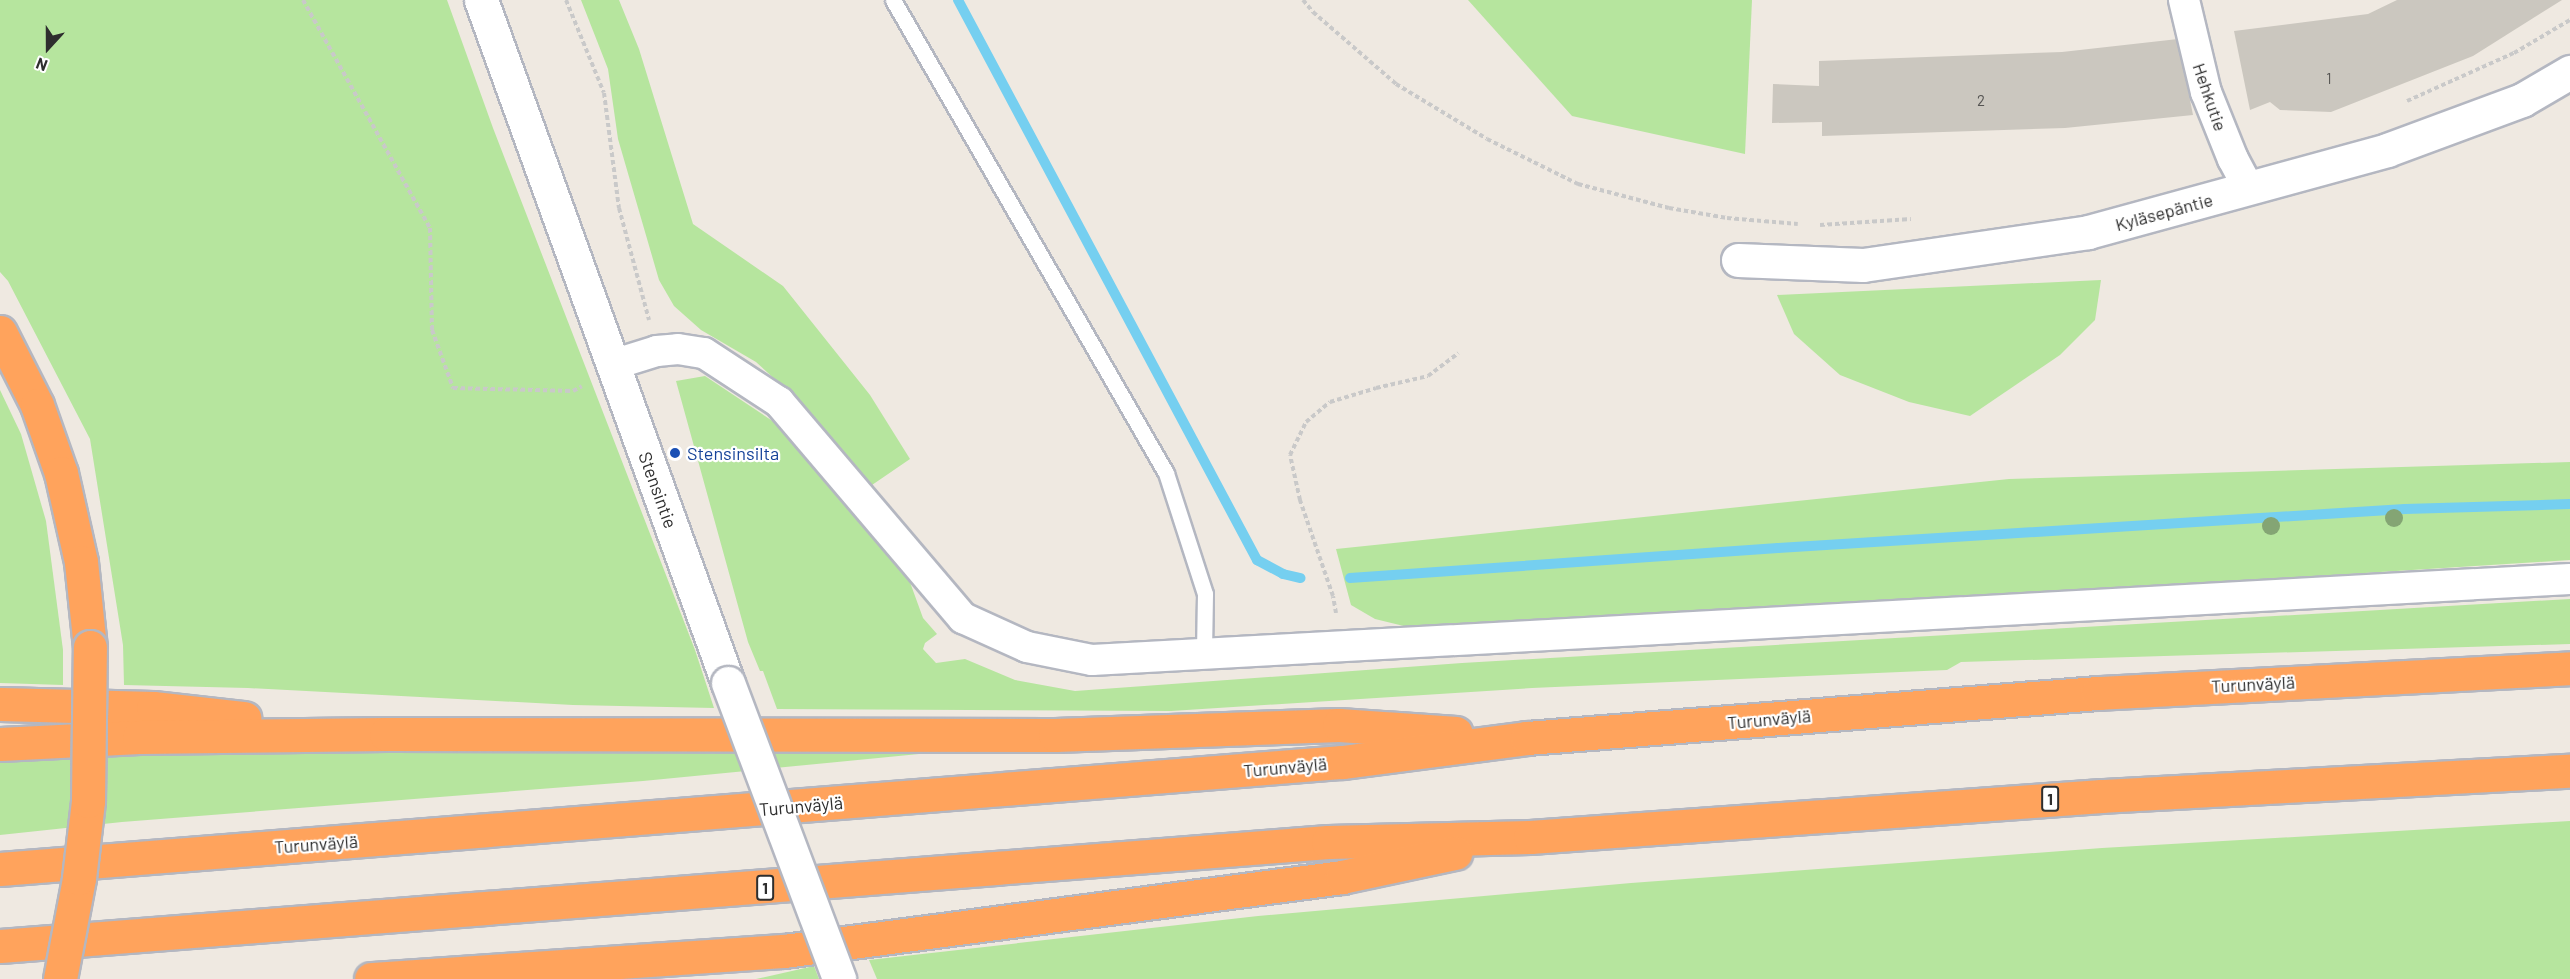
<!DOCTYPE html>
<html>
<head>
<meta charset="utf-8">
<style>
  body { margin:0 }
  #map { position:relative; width:2570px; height:979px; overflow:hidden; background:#efe9e1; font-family:Barlow,sans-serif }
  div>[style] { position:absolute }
  .green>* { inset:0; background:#b6e59e }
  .stream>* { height:10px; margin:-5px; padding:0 5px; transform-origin:5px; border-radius:5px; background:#75cff0 }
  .building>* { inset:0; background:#cbc7bf }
  .path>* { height:4px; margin-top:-2px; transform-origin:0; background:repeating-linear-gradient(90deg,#c9c9c9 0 4.5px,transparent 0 7.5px) }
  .roads { filter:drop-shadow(2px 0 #b4b7c1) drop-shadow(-2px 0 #b4b7c1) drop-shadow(0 2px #b4b7c1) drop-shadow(0 -2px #b4b7c1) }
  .lane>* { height:15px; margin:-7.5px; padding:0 7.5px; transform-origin:7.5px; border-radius:7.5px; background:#fff }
  .street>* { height:30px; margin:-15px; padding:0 15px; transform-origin:15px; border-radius:15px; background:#fff }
  .secondary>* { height:33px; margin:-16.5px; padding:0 16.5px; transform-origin:16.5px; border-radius:16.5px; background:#fff }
  .highway>* { height:33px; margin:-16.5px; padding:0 16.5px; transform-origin:16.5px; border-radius:16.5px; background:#ffa35c }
  .bridges { filter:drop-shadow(2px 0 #b4b7c1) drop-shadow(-2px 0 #b4b7c1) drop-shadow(0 2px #b4b7c1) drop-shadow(0 -2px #b4b7c1) }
  .secondary-bridge>* { height:33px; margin:-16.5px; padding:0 16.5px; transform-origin:16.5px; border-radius:16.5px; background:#fff }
  .highway-bridge>* { height:33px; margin:-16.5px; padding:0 16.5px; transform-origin:16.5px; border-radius:16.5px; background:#ffa35c }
  .trees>* { width:18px; height:18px; margin:-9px; border-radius:50%; background:#84a574 }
  .dots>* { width:16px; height:16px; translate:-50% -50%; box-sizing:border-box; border:3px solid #fff; border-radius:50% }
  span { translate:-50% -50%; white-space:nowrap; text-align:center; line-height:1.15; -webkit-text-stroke:4.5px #fff; paint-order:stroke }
  .number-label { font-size:15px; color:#555452 }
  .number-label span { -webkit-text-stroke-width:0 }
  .shield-label span { padding:2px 4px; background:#fff; border:2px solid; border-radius:4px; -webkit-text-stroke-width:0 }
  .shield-label { font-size:16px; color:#2e2e2e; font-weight:700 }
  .street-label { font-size:18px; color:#2e2e2e }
  .transit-label { font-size:18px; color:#164399 }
  .left { translate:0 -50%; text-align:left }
  .north { position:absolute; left:18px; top:18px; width:60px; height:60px; -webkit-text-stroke:4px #fff; paint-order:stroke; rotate:201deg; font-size:16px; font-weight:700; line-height:24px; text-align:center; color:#2e2e2e }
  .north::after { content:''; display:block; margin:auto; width:21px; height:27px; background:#2e2e2e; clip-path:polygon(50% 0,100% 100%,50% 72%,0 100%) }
</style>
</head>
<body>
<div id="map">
  <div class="green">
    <i style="clip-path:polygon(0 0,447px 0,493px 128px,695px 650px,714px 708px,573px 705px,248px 688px,124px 685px,123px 645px,90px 439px,8px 281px,0 272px)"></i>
    <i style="clip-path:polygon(581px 0,619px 0,639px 49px,693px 224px,783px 286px,870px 395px,910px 459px,872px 485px,802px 404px,756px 362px,701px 330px,674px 306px,659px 280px,618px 139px,608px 69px)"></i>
    <i style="clip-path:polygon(1468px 0,1752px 0,1745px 154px,1572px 116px)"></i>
    <i style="clip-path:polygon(2101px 280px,2095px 320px,2060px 355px,1970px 416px,1909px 402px,1840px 375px,1794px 334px,1777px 295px)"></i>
    <i style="clip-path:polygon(705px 376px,780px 426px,907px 574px,923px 618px,937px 634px,925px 643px,923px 649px,936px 663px,965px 659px,1015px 680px,1075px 691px,1462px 663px,2570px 599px,2570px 644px,1961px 662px,1947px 670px,1532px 688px,1171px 711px,777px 709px,763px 671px,760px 671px,748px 642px,676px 381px)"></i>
    <i style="clip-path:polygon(0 390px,21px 434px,46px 521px,63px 650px,63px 685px,0 683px)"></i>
    <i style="clip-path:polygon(2570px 462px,2570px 560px,1889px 603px,1412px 628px,1375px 619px,1351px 605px,1336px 549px,2009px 479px)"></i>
    <i style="clip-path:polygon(602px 747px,919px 754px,643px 781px,122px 822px,0 835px,0 760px,171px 752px)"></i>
    <i style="clip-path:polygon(2570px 821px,2570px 979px,877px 979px,869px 960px,1258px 916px,1631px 883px,2102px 848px)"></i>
    <i style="clip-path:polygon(814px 966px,819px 979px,756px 979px)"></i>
  </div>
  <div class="stream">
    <i style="left:958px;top:0;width:635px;rotate:61.9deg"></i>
    <i style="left:1257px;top:560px;width:30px;rotate:28deg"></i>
    <i style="left:1283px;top:574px;width:18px;rotate:13deg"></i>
    <i style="left:1350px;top:578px;width:429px;rotate:-4deg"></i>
    <i style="left:1778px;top:548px;width:628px;rotate:-3.56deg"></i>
    <i style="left:2405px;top:509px;width:165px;rotate:-1.7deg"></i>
  </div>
  <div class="building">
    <i style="clip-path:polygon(2397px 0,2562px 0,2473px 56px,2331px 112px,2280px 110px,2270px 102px,2250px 110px,2234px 31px,2368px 14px)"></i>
    <i style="clip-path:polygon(2178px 39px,2193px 115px,2065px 128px,1822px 136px,1822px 122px,1772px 123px,1773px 84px,1819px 86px,1819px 61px,2062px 52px)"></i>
  </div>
  <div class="path">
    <i style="left:303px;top:0;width:261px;rotate:60.9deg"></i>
    <i style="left:430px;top:228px;width:102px;rotate:88.9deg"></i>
    <i style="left:432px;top:330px;width:62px;rotate:70.1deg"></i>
    <i style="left:453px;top:388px;width:120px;rotate:1.4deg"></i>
    <i style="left:573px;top:391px;width:10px;rotate:-29deg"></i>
    <i style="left:566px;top:0;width:100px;rotate:67.8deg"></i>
    <i style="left:604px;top:93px;width:116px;rotate:82.6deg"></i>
    <i style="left:619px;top:208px;width:116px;rotate:75deg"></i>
    <i style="left:1303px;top:0;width:16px;rotate:50deg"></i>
    <i style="left:1313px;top:12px;width:110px;rotate:40.9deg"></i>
    <i style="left:1396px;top:84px;width:106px;rotate:31.1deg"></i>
    <i style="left:1487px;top:139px;width:102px;rotate:26.3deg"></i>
    <i style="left:1578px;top:184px;width:94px;rotate:14.8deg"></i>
    <i style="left:1669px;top:208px;width:59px;rotate:9.8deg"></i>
    <i style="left:1727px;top:218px;width:71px;rotate:4.8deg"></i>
    <i style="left:2407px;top:101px;width:117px;rotate:-24.2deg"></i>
    <i style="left:2514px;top:53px;width:65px;rotate:-30.5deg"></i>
    <i style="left:1820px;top:225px;width:91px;rotate:-3.8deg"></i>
    <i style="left:1336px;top:613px;width:17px;rotate:-100deg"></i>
    <i style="left:1333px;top:596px;width:102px;rotate:-109deg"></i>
    <i style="left:1300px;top:500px;width:46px;rotate:-102.5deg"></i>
    <i style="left:1290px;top:455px;width:37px;rotate:-64deg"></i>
    <i style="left:1306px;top:422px;width:31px;rotate:-40deg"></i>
    <i style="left:1330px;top:402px;width:48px;rotate:-16.9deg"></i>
    <i style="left:1376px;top:388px;width:53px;rotate:-13deg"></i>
    <i style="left:1428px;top:376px;width:38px;rotate:-37deg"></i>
  </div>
  <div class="roads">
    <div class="lane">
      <i style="left:893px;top:0;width:546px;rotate:60.01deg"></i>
      <i style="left:1166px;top:473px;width:127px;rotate:72.1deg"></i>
      <i style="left:1205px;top:594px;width:60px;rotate:91deg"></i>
    </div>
    <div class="street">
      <i style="left:2184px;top:0;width:95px;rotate:76.6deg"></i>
      <i style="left:2206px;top:92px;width:72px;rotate:68.1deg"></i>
      <i style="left:2233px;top:159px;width:34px;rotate:62deg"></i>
      <i style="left:612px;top:365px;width:47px;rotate:-17.3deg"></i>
      <i style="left:657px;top:351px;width:21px;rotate:-5deg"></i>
      <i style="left:678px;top:349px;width:26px;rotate:9deg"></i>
      <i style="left:704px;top:353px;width:90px;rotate:33.2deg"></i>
      <i style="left:779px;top:402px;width:284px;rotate:49.6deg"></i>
      <i style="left:963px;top:618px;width:70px;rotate:24.4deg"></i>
      <i style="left:1027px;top:647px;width:66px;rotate:11.3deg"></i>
      <i style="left:1092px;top:660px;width:1480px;rotate:-3.14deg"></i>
    </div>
    <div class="secondary">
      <i style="left:481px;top:0;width:726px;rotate:70.12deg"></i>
      <i style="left:1738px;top:260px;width:125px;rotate:2.3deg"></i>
      <i style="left:1863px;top:265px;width:227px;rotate:-8.3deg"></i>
      <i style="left:2088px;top:232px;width:310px;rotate:-15.3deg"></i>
      <i style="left:2387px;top:150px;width:144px;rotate:-20.3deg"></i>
      <i style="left:2522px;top:100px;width:56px;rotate:-30.3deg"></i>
    </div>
    <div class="highway">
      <i style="left:0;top:332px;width:82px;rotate:63.1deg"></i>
      <i style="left:37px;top:405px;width:72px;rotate:70.6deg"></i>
      <i style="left:61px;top:473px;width:91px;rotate:77.3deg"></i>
      <i style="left:81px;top:562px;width:85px;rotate:84deg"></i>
      <i style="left:0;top:704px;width:153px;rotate:1.5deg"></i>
      <i style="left:153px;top:708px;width:92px;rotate:6.3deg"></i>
      <i style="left:0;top:744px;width:139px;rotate:-2.9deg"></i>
      <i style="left:139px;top:737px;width:247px;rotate:-0.7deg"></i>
      <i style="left:386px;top:734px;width:669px;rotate:0.09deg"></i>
      <i style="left:1055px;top:735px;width:284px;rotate:-2deg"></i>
      <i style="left:1339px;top:725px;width:117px;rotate:3.9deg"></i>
      <i style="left:0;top:869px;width:1347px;rotate:-4.56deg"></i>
      <i style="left:1343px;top:762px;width:186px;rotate:-7.4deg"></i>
      <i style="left:1527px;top:738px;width:573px;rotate:-4.51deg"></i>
      <i style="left:2098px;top:693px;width:473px;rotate:-3deg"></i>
      <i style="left:0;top:946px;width:1332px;rotate:-4.48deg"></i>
      <i style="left:1328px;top:842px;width:202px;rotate:-1.4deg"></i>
      <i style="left:1530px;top:837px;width:573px;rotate:-4.1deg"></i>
      <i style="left:2102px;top:796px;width:469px;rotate:-3.1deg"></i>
      <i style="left:371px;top:979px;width:414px;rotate:-3.9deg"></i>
      <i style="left:784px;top:951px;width:563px;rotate:-7.55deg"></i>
      <i style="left:1342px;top:877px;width:116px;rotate:-12deg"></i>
    </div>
  </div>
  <div class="bridges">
    <div class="secondary-bridge">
      <i style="left:728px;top:683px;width:316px;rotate:69.4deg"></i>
    </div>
    <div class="highway-bridge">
      <i style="left:60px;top:979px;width:103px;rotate:-79.3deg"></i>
      <i style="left:79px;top:878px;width:78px;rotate:-83.3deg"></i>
      <i style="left:88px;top:801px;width:154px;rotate:-89.3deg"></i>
    </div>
  </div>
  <div class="trees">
    <i style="left:2394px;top:518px"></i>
    <i style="left:2271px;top:526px"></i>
  </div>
  <div class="dots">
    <i style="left:675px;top:453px;background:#1a4fb4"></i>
  </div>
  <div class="number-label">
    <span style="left:2329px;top:79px">1</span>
    <span style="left:1981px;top:101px">2</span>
  </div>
  <div class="shield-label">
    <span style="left:2050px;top:799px">1</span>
    <span style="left:765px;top:888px">1</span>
  </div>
  <div class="street-label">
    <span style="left:2210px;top:97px;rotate:71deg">Hehkutie</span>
    <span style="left:2164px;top:212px;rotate:-15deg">Kyläsepäntie</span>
    <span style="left:658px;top:490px;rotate:70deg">Stensintie</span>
    <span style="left:2253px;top:684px;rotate:-3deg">Turunväylä</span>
    <span style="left:1769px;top:719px;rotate:-5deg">Turunväylä</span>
    <span style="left:1285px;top:767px;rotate:-5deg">Turunväylä</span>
    <span style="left:801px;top:806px;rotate:-5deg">Turunväylä</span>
    <span style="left:316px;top:844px;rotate:-4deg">Turunväylä</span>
  </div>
  <div class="transit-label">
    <span class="left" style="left:687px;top:453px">Stensinsilta</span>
  </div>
  <div class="north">N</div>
</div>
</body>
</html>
